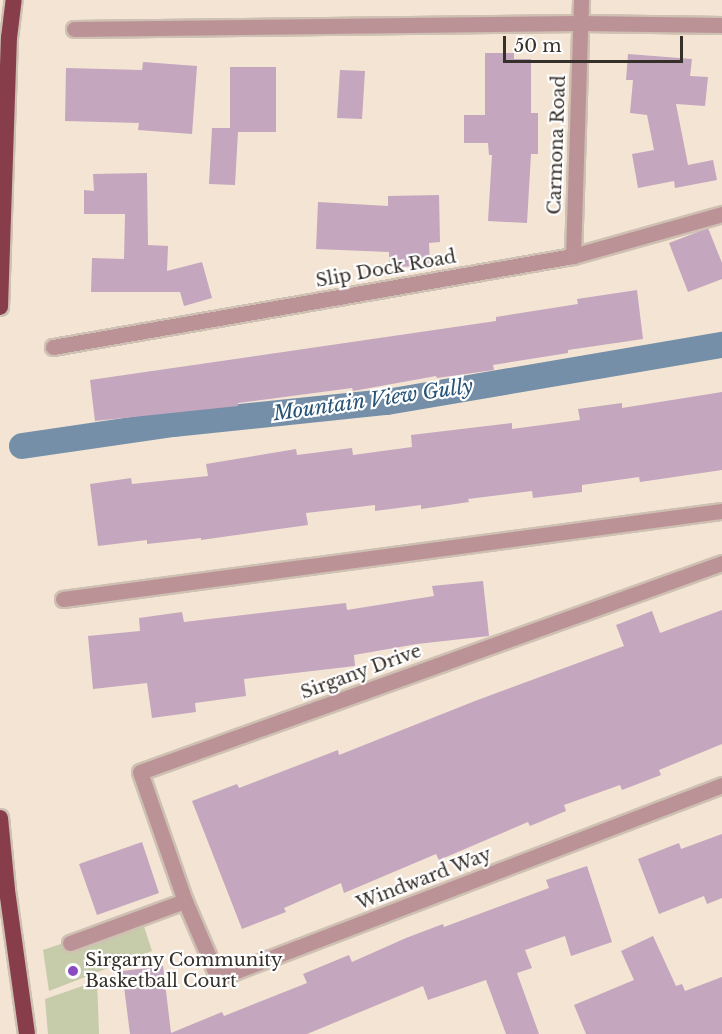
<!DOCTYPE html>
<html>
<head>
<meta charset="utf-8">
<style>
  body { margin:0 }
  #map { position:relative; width:722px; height:1034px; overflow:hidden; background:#f4e4d4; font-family:"Libre Baskerville",serif }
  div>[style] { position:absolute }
  .green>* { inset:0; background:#c6cbaa }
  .canal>* { height:26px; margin:-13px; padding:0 13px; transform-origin:13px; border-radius:13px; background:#748fa7 }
  .building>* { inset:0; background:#c4a6be }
  .roads { filter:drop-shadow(2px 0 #cec0b2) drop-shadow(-2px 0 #cec0b2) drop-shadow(0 2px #cec0b2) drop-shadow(0 -2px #cec0b2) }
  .minor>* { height:15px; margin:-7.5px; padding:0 7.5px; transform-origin:7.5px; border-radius:7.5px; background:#bb9397 }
  .trunk>* { height:16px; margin:-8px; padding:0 8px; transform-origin:8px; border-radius:8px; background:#873e4a }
  .dots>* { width:16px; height:16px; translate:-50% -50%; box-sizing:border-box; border:3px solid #fff; border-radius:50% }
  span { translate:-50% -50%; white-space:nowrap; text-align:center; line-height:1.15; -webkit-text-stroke:4.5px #fff; paint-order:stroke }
  .street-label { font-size:18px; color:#36302a }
  .poi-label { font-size:18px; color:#36302a }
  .left { translate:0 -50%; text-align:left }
  .water-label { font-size:20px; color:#275378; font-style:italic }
  .scale { position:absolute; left:503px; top:36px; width:180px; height:27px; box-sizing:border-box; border:3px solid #36302a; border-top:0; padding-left:8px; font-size:18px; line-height:21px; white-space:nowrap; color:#36302a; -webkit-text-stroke:4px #fff; paint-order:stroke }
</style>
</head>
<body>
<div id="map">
  <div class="green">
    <i style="clip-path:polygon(141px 917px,152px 951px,49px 991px,43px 950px)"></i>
    <i style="clip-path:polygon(97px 981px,99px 1034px,48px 1034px,45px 999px)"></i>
  </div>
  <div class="canal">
    <i style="left:22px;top:446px;width:153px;rotate:-8.3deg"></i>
    <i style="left:173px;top:424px;width:215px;rotate:-5.9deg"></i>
    <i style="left:387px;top:402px;width:340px;rotate:-9.7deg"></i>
  </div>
  <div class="building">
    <i style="clip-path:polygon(485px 53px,514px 53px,514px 59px,531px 59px,531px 113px,538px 113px,538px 154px,531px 154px,527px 223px,488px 221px,492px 155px,489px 155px,488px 143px,464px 143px,464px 115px,485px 115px)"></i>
    <i style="clip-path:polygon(628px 54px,692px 59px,690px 76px,708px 77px,705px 106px,676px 104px,688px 165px,713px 160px,717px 180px,675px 188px,674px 181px,638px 188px,632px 154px,654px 150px,647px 115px,630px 113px,633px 80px,626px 80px)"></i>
    <i style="clip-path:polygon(143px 62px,197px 66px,192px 134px,138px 130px,139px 123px,65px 121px,66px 68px,142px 70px)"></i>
    <i style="clip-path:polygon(230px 67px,276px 67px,276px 132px,238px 132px,235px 185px,209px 184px,212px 128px,230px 128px)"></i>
    <i style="clip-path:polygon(340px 70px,365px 71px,362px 119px,337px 118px)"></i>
    <i style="clip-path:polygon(147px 173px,148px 245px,168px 246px,167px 271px,202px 262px,212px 298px,184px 306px,180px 292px,91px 292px,92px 258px,124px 259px,125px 214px,84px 214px,84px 190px,94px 191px,93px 174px)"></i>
    <i style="clip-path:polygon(439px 195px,440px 242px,429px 243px,430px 266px,389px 267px,389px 252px,316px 249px,318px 202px,388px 206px,388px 196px)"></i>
    <i style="clip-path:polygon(708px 228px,722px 263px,722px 279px,688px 292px,669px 243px)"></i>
    <i style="clip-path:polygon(637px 290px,643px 339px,568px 350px,568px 353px,493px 365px,494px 370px,437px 378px,436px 376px,353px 391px,352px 388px,238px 403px,238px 406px,95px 421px,90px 380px,496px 321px,496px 317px,578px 304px,577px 299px)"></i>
    <i style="clip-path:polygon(722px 392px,722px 470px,640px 482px,639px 477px,582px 485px,582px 492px,533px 498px,532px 491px,468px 499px,469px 502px,421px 509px,421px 505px,375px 511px,375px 505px,306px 513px,308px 525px,201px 540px,201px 538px,147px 544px,147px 540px,98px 546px,90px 484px,131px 478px,132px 484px,208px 476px,206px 464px,296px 449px,297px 455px,352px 448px,353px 455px,412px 447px,411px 435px,512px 423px,512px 429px,580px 420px,578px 409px,622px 403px,622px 408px)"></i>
    <i style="clip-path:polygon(483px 581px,489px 636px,417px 644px,354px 655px,355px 666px,244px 679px,246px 696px,195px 703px,196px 712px,152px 718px,147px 683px,93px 689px,88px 636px,140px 631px,139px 618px,182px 612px,184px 622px,346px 603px,347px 610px,434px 596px,432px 586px)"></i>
    <i style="clip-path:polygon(722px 610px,722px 744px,659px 770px,661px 775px,622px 790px,620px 785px,564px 805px,566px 811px,530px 826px,528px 822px,439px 860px,436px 854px,344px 893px,341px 883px,284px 908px,286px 912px,242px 929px,192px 801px,237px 784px,239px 788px,338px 750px,339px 755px,475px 701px,624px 646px,616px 625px,652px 611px,660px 633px)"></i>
    <i style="clip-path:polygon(722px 834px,722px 898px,707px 904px,704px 896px,659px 914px,638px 859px,679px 843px,681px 849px)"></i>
    <i style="clip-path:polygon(142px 842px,159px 893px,97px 915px,79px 864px)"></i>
    <i style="clip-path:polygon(587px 866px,612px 942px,571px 956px,565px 936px,525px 950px,532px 968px,517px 973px,539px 1034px,506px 1034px,486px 980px,428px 1000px,423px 986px,307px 1034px,130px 1034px,122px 971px,163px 966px,171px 1033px,222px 1012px,224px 1016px,307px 983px,303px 974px,349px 955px,352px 962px,406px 938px,443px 924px,444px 927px,549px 888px,546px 880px)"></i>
    <i style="clip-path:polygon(653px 936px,676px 986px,682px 984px,685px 991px,722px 977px,722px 1034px,586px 1034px,574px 1005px,634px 980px,621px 951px)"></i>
  </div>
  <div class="roads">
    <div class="minor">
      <i style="left:74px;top:29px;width:506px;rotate:-0.68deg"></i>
      <i style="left:580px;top:23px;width:142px;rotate:0.8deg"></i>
      <i style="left:573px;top:256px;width:256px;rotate:-88.2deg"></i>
      <i style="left:53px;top:347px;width:528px;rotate:-9.93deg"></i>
      <i style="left:573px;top:256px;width:155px;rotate:-15.7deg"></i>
      <i style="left:722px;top:563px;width:618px;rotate:160.25deg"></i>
      <i style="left:140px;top:772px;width:137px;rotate:70.8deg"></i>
      <i style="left:185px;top:901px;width:84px;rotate:66.8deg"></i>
      <i style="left:218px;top:978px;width:540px;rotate:-20.95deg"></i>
      <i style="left:63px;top:599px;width:665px;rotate:-7.61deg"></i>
      <i style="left:70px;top:943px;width:122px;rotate:-20.1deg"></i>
    </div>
    <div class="trunk">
      <i style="left:0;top:307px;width:269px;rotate:-88.1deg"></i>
      <i style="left:9px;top:38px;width:38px;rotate:-83deg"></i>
      <i style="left:0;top:818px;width:72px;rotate:84.4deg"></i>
      <i style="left:7px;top:890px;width:145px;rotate:82.1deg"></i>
    </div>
  </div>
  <div class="dots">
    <i style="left:73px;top:971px;background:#8a4bc1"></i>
  </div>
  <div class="street-label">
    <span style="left:557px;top:145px;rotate:-88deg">Carmona Road</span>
    <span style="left:386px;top:269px;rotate:-10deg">Slip Dock Road</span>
    <span style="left:361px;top:672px;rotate:-20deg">Sirgany Drive</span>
    <span style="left:424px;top:879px;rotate:-21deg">Windward Way</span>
  </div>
  <div class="poi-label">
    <span class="left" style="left:85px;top:971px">Sirgarny Community<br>Basketball Court</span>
  </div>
  <div class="water-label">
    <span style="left:373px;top:400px;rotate:-8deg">Mountain View Gully</span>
  </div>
  <div class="scale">50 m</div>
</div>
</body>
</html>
